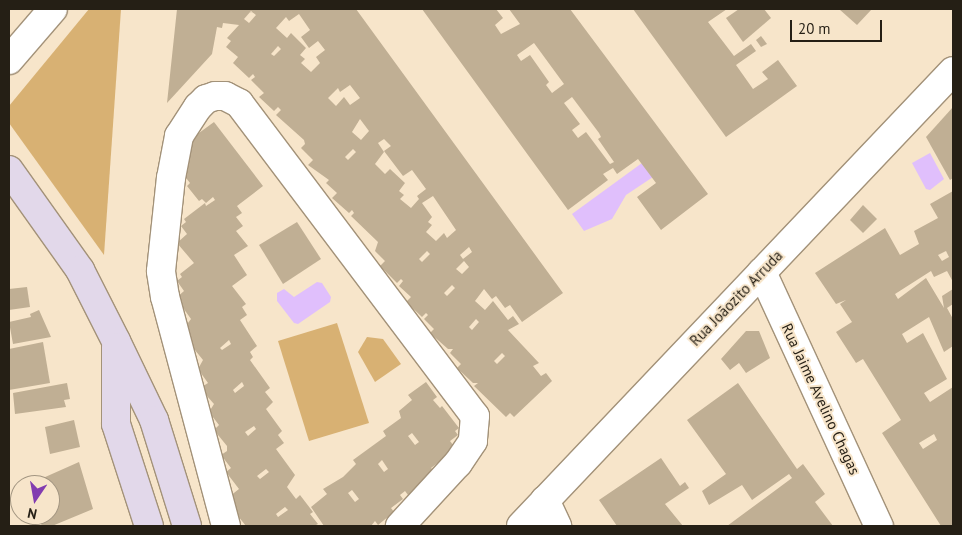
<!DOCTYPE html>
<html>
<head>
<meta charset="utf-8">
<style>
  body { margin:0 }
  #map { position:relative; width:962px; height:535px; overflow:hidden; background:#f7e5ca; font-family:"PT Sans",sans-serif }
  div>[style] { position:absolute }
  .green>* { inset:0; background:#d8b173 }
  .water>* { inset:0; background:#e0bffc }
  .building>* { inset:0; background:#c0af94 }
  .roads { filter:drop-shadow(1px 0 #a39279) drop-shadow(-1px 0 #a39279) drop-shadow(0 1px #a39279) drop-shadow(0 -1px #a39279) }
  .minor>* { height:28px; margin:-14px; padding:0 14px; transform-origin:14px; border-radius:14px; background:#fff }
  .secondary>* { height:28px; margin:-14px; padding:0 14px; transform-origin:14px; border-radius:14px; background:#e2d8ea }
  span { translate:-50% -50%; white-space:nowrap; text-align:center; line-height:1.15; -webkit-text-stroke:4px #f7e5ca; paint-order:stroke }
  .street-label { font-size:15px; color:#251f15 }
  .frame { position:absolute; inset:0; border:10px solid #251f15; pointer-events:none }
  .north { position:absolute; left:10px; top:475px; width:50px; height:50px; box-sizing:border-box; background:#f7e5ca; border:1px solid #a39682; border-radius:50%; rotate:192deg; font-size:14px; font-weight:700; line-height:20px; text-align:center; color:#251f15 }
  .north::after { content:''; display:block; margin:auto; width:18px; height:22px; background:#823cb0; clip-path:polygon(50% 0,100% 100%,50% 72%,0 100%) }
  .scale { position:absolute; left:790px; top:20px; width:92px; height:22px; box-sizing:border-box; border:2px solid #251f15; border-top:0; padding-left:6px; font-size:15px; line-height:18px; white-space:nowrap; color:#251f15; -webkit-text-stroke:4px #f7e5ca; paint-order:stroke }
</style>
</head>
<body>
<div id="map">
  <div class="green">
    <i style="clip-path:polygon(89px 9px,121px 9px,104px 255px,9px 123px,9px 106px)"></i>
    <i style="clip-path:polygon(337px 323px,369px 423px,309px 441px,278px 341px)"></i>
    <i style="clip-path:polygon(367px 337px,383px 339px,401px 364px,375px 382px,358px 352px)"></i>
  </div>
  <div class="water">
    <i style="clip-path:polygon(930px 153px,944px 179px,930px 190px,926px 189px,912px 163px)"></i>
    <i style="clip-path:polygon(642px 163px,653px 177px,626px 195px,612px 219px,584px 231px,572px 214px)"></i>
    <i style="clip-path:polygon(317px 282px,322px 283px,331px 297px,330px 302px,298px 324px,294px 323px,277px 301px,277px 293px,284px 289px,294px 297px)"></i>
  </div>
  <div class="building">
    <i style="clip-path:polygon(evenodd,177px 9px,356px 9px,563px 293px,522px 322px,510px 305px,505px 308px,496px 296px,492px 299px,484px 289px,475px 301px,485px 310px,493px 301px,508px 320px,513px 316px,519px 324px,508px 330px,539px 363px,533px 366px,541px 376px,546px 373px,552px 381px,514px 417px,510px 413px,506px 417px,474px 386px,478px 383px,473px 383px,457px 368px,461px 364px,450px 353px,453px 349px,448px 349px,430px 333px,434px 329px,424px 319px,428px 315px,426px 313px,422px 317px,406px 302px,411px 297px,399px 286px,403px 281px,401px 279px,397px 283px,380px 266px,385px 261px,375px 251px,378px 242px,351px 216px,354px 213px,352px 210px,349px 213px,332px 198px,337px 193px,326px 183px,329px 180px,308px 165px,313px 160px,301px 148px,305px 144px,304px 140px,276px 115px,281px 110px,278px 107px,274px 111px,259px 97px,264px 93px,251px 80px,255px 77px,253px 74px,249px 78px,233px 63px,238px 57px,226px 47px,231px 41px,227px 38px,239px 25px,223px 23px,222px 28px,217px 27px,212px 54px,167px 103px,177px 9px,251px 11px,256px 15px,249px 23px,244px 19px,251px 11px,177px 9px,299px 14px,310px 30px,301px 37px,309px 48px,318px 41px,325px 50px,316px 57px,320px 63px,311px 72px,301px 63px,305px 59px,300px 55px,306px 48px,291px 33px,287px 38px,276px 28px,286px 17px,289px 21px,299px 14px,177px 9px,278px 46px,281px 49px,274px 56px,271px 54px,278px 46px,177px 9px,350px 85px,360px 98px,350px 105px,344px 97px,336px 106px,328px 98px,338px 88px,340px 92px,350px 85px,177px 9px,360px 119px,369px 131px,361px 140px,352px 132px,360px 119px,177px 9px,384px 139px,391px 146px,384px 151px,403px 176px,412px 170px,426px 189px,417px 196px,419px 199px,411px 208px,400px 199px,404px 195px,399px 191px,405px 183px,390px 169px,385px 174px,375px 164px,384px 152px,378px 143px,384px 139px,177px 9px,353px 149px,356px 152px,348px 160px,345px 157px,353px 149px,177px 9px,433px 196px,456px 230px,447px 238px,444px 233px,436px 241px,426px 232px,432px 225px,428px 222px,432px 217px,422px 203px,433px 196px,177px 9px,469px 247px,472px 252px,463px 259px,460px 255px,469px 247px,177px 9px,427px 251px,430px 254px,422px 262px,419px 259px,427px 251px,177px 9px,464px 261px,469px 267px,462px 274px,456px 269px,464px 261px,177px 9px,452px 285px,455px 288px,447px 296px,444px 293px,452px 285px,177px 9px,476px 319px,479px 322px,472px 330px,469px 327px,476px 319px,177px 9px,502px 353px,505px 356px,497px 364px,494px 361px,502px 353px)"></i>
    <i style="clip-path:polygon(evenodd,422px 9px,496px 9px,503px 18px,495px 25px,501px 34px,520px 24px,509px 9px,570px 9px,708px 194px,661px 230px,637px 197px,656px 183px,638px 159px,617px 174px,613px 168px,603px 174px,608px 180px,568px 210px,422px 9px,534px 43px,564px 84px,552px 93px,546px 85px,549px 82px,530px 55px,521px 61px,517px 55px,534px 43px,422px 9px,572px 97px,599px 133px,601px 137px,598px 139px,614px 162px,610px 164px,586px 132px,578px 138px,572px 130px,580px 124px,564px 103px,572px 97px)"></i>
    <i style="clip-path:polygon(633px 9px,727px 9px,708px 22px,734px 56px,751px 44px,756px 51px,736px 65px,753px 89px,768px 79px,762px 72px,778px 60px,797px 86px,726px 137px)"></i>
    <i style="clip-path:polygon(739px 9px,764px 9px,771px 18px,743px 42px,726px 18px)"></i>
    <i style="clip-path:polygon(839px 9px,872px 9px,857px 25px)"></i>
    <i style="clip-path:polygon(761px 36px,767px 44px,761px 47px,756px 40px)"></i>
    <i style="clip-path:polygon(953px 107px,953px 178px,950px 180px,926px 137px)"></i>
    <i style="clip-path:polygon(evenodd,214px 122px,263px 186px,237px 206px,242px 213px,236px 217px,243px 226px,236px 231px,248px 246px,234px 255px,247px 275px,232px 286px,246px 304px,242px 307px,247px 315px,240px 320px,257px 346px,250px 352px,253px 357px,250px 360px,270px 388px,265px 392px,273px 402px,266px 409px,282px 431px,278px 435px,284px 443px,276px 449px,295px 475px,287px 487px,296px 499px,300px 495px,313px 512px,310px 514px,318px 524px,314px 526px,246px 526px,234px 511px,230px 496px,239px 489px,226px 472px,231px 468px,221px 455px,227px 451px,227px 446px,214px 430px,219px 425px,209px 412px,214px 404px,200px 388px,208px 383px,198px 369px,203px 360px,186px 339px,191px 335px,185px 327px,191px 319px,176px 298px,184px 291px,177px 281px,182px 277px,180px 274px,194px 263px,177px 243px,187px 234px,181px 226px,186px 222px,184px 219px,205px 203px,206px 206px,215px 200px,213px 197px,206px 203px,202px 199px,199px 201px,187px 186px,190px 183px,183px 174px,188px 170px,188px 141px,214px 122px,229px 340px,231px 344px,222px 350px,220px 348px,229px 340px,214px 122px,242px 382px,244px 386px,235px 393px,233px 390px,242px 382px,214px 122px,254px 426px,256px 429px,248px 436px,245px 432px,254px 426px,214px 122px,266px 469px,269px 472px,260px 479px,257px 476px,266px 469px,214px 122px,285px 507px,288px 510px,278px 517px,276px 514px,285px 507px)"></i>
    <i style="clip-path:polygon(evenodd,953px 191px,953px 282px,947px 271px,934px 277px,931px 271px,895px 294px,898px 299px,926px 278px,944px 308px,942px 296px,953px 289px,953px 304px,947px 308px,953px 319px,953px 346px,944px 352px,929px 317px,902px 334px,907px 343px,923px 333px,947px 379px,924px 393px,930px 402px,953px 387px,953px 526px,941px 526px,882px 433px,901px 420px,863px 359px,856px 363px,836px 332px,852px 322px,840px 304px,846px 300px,836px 304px,815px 273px,885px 228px,900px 255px,919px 244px,914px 231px,938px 218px,930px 204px,953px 191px,946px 251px,949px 257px,942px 261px,938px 255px,946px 251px,953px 191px,934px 434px,937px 440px,923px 449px,919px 443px,934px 434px)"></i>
    <i style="clip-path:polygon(863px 205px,877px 219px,863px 233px,850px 220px)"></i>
    <i style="clip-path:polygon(297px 222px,321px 259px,283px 284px,259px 245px)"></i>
    <i style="clip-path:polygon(27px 287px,30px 307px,9px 310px,9px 289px)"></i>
    <i style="clip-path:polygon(39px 310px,51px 337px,13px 344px,9px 322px,31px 317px,30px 314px)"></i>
    <i style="clip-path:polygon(746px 331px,759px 331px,770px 358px,746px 373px,739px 363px,730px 370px,721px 359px)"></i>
    <i style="clip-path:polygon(43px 342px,50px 383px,9px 390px,9px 349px)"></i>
    <i style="clip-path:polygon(evenodd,426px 382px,437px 397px,433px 400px,440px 408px,442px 406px,459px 428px,455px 431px,458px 435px,450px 441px,456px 449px,431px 468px,434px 471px,422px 480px,425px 483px,408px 495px,405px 491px,400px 495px,403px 499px,391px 508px,394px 512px,378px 525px,375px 521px,371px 526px,324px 526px,311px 507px,327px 494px,323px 489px,343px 477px,356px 464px,353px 460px,386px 436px,383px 431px,401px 418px,399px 411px,412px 400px,408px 395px,426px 382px,412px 433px,419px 442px,415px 445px,408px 436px,412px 433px,426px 382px,382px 460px,388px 469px,384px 472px,378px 464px,382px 460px,426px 382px,352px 490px,359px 499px,355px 502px,348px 493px,352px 490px)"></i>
    <i style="clip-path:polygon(67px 383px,70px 399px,64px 400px,66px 407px,15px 414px,13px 393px)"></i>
    <i style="clip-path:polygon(738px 383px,797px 469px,803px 464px,825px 494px,815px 502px,833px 526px,727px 526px,792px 478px,789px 474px,752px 500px,742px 485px,709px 505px,702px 491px,726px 474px,687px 420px)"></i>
    <i style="clip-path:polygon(74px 420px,80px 447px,50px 454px,45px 427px)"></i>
    <i style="clip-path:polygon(661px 458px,680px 486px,685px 482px,689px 488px,665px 504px,683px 526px,617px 526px,599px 500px)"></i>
    <i style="clip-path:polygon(79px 462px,93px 509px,52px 526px,42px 526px,37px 515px,50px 515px,50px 485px,35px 485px,34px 482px)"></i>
  </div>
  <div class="roads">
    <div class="minor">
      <i style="left:9px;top:60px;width:67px;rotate:-49.2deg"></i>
      <i style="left:762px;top:272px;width:280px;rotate:65.3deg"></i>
      <i style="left:545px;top:500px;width:29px;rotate:65deg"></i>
      <i style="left:226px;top:526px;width:237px;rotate:-104.9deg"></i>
      <i style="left:165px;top:297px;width:26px;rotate:-99deg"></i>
      <i style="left:161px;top:271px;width:94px;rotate:-83.9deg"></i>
      <i style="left:171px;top:178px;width:43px;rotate:-79.2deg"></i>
      <i style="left:179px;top:136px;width:35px;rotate:-57deg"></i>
      <i style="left:198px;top:107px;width:11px;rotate:-45deg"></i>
      <i style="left:206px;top:99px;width:9px;rotate:-18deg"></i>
      <i style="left:215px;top:96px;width:10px"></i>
      <i style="left:225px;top:96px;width:16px;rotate:27deg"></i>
      <i style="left:239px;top:103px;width:392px;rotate:53deg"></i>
      <i style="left:475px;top:416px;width:25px;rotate:95deg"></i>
      <i style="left:473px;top:441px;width:27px;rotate:124deg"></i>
      <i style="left:458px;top:463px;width:86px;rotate:132.6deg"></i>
      <i style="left:521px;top:526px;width:627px;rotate:-46.49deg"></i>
    </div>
    <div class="secondary">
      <i style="left:9px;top:170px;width:123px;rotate:54.6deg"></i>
      <i style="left:80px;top:270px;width:80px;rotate:63.1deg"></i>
      <i style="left:116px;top:341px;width:88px;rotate:64.3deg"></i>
      <i style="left:154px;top:420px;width:111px;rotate:72.7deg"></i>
      <i style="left:116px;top:347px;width:77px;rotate:90deg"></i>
      <i style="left:116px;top:424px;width:107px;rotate:72.1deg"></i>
    </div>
  </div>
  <div class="street-label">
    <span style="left:736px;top:298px;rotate:-46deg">Rua Joãozito Arruda</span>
    <span style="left:821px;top:399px;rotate:65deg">Rua Jaime Avelino Chagas</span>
  </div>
  <div class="frame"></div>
  <div class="north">N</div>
  <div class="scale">20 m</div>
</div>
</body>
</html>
